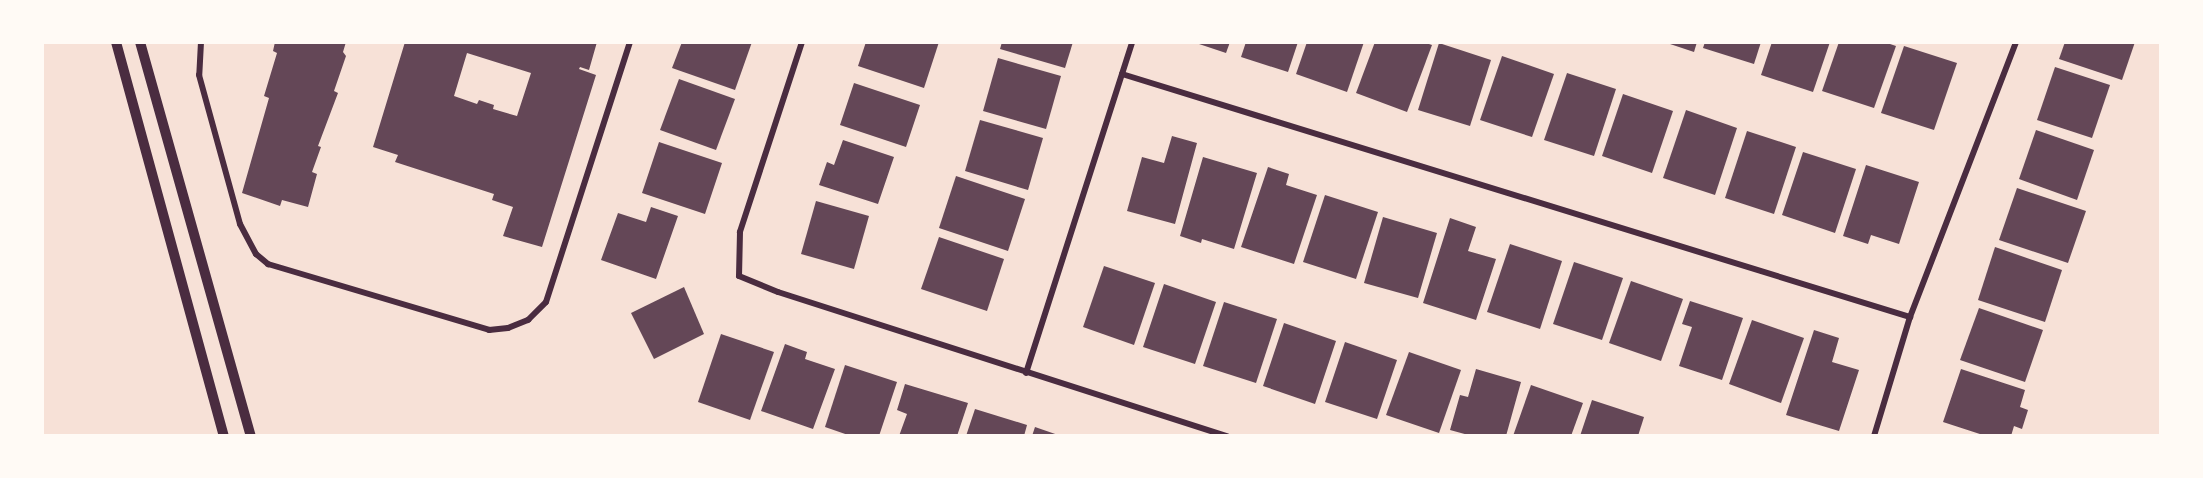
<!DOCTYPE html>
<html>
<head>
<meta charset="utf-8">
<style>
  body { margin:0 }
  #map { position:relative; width:2203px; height:478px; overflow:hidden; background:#f7e1d7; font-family:Cabin,sans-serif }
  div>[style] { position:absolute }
  .building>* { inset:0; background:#644757 }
  .minor>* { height:6px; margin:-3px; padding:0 3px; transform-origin:3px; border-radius:3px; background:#4a2c40 }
  .tertiary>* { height:10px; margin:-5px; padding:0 5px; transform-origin:5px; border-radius:5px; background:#4a2c40 }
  span { translate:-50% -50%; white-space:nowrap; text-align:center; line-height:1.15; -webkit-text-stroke:6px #fffaf5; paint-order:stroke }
  .frame { position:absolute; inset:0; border:44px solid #fffaf5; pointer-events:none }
</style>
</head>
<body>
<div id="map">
  <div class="building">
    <i style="clip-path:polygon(275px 42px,346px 42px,343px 52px,346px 56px,334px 91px,338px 93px,318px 146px,321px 147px,312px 172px,317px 174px,308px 207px,282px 200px,280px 206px,242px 193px,269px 98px,264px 96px,277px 53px,273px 51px)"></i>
    <i style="clip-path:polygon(evenodd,405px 42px,597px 42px,589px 70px,580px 67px,579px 69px,596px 75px,542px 247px,503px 236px,513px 207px,492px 200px,494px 194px,395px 162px,398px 155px,373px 147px,405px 42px,467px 53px,531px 73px,517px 116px,493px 109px,494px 105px,479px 100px,477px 104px,454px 96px,467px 53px)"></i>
    <i style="clip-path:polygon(682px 42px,752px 42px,735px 90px,672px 68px)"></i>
    <i style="clip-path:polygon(866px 42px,939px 42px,924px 88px,858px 66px)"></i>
    <i style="clip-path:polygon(1002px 42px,1073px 42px,1065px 68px,1000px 49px)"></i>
    <i style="clip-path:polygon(1193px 42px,1230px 42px,1226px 53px)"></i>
    <i style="clip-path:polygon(1246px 42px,1298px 42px,1288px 72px,1241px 57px)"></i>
    <i style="clip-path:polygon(1307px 42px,1364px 42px,1347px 92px,1296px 74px)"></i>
    <i style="clip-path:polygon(1375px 42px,1423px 42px,1432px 45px,1407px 112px,1356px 93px)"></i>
    <i style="clip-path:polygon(1664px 42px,1697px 42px,1694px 52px)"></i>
    <i style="clip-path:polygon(1705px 42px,1761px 42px,1754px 64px,1703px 48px)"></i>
    <i style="clip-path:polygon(1772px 42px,1830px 42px,1813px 92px,1761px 75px)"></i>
    <i style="clip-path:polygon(1839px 42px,1884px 42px,1896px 46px,1874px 108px,1822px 91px)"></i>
    <i style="clip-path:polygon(2065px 42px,2135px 42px,2122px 80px,2059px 59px)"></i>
    <i style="clip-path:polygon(1439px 43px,1491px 60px,1470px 126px,1418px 110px)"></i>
    <i style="clip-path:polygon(1904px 46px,1957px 63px,1934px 130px,1881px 113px)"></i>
    <i style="clip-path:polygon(1502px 56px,1554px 74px,1532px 137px,1480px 120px)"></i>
    <i style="clip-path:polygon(998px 58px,1061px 76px,1046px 129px,983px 111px)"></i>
    <i style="clip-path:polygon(2055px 67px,2110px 85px,2092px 138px,2037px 120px)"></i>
    <i style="clip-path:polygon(1567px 73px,1616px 89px,1594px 156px,1544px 140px)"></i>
    <i style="clip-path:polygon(679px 79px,735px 99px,716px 150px,660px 130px)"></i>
    <i style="clip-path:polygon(854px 83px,920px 105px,906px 147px,840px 125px)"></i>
    <i style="clip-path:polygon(1623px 94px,1673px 111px,1652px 173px,1602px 156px)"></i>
    <i style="clip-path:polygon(1686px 110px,1737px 128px,1715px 195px,1663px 178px)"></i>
    <i style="clip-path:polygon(980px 120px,1043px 138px,1028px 190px,965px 171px)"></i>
    <i style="clip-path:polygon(2036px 130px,2094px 150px,2077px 200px,2019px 179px)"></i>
    <i style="clip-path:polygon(1747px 131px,1796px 147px,1774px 214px,1725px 198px)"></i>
    <i style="clip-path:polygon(1172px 136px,1197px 143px,1175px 224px,1127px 211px,1142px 157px,1164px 163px)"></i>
    <i style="clip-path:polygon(843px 140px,894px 157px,878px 204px,819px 185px,827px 162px,834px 165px)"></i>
    <i style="clip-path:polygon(659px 142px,722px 163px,705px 214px,642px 193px)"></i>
    <i style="clip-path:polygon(1803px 152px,1856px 169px,1835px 233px,1782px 215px)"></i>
    <i style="clip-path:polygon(1203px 157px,1257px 173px,1234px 249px,1202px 239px,1201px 243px,1180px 236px)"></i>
    <i style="clip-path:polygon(1866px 165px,1919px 182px,1899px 244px,1871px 235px,1868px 244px,1843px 236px)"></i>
    <i style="clip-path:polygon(1268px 167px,1289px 174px,1286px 185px,1317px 195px,1294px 264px,1241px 247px)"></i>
    <i style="clip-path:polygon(956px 176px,1025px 199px,1008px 251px,939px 228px)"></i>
    <i style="clip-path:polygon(2017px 188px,2086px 211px,2068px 263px,1999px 240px)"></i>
    <i style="clip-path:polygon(1325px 195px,1378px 212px,1356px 279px,1303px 262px)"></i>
    <i style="clip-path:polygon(816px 201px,869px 216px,854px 269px,801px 254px)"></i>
    <i style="clip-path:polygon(651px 207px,678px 216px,656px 279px,601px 260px,618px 213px,646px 222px)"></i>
    <i style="clip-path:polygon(1383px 217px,1437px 233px,1418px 298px,1364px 283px)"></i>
    <i style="clip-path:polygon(1450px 218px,1476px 227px,1468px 251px,1496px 259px,1476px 320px,1423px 303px)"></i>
    <i style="clip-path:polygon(939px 237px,1004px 259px,987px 311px,921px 289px)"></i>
    <i style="clip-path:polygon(1510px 244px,1562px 261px,1540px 329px,1487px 312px)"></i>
    <i style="clip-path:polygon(1995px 247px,2062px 270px,2045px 322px,1978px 300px)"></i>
    <i style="clip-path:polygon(1574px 262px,1623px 278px,1602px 340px,1553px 324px)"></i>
    <i style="clip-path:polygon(1104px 266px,1155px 283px,1134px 345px,1083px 327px)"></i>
    <i style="clip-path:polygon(1631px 281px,1683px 299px,1661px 361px,1609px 343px)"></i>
    <i style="clip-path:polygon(1164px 284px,1216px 302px,1195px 364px,1143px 347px)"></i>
    <i style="clip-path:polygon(684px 287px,704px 334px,654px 359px,631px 313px)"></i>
    <i style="clip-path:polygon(1690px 301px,1743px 318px,1722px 380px,1679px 366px,1692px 327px,1682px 324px)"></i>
    <i style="clip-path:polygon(1224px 302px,1277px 319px,1256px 383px,1203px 366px)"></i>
    <i style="clip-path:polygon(1979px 308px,2043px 330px,2025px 382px,1960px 360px)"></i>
    <i style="clip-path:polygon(1752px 320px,1804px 338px,1781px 403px,1729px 384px)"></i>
    <i style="clip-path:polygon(1284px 323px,1336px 341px,1315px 404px,1263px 386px)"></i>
    <i style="clip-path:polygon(1814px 330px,1839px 338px,1832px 362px,1859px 370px,1839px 431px,1786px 415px)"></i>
    <i style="clip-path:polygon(721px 334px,774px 352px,750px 420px,698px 402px)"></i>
    <i style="clip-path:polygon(1345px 342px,1397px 360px,1377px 419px,1325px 402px)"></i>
    <i style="clip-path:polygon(785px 344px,807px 352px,805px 359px,835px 369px,813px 429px,761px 411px)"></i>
    <i style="clip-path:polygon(1409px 352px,1461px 370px,1439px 433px,1386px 415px)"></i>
    <i style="clip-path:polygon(845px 365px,897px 382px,879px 436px,851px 436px,825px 427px)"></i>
    <i style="clip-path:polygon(1476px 369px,1521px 382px,1506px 436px,1472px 436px,1450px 430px,1460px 395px,1468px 397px)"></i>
    <i style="clip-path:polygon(1961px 369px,2025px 390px,2020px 407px,2028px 410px,2022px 429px,2014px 426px,2011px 436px,1986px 436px,1943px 422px)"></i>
    <i style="clip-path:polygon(905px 384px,968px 403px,957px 436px,899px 436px,907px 414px,897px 410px)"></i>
    <i style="clip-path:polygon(1531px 385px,1583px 403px,1571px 436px,1513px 436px)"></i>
    <i style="clip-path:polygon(1592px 400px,1644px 417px,1638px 436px,1580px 436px)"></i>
    <i style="clip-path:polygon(975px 409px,1027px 425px,1024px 436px,966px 436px)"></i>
    <i style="clip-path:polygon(1035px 427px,1061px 436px,1032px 436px)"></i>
  </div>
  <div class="minor">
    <i style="left:201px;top:42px;width:33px;rotate:93deg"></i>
    <i style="left:199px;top:75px;width:155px;rotate:74.6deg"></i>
    <i style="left:240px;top:224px;width:34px;rotate:62deg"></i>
    <i style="left:256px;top:254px;width:16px;rotate:40deg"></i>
    <i style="left:268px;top:264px;width:231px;rotate:16.6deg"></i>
    <i style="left:489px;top:330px;width:19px;rotate:-6deg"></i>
    <i style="left:508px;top:328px;width:22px;rotate:-22deg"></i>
    <i style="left:528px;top:320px;width:25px;rotate:-45deg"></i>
    <i style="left:546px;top:302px;width:273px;rotate:-72.1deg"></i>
    <i style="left:802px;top:42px;width:200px;rotate:108.1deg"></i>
    <i style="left:740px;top:232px;width:44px;rotate:91.3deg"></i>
    <i style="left:739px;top:276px;width:42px;rotate:22.3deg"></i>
    <i style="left:778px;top:292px;width:472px;rotate:17.8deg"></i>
    <i style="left:1122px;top:74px;width:825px;rotate:17.14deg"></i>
    <i style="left:1026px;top:373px;width:348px;rotate:-72.2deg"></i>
    <i style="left:1874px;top:436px;width:124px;rotate:-73.2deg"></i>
    <i style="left:1910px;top:317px;width:295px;rotate:-68.9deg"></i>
  </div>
  <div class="tertiary">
    <i style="left:116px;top:42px;width:409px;rotate:74.7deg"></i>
    <i style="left:140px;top:42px;width:409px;rotate:74.3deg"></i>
  </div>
  <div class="frame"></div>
</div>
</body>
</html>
